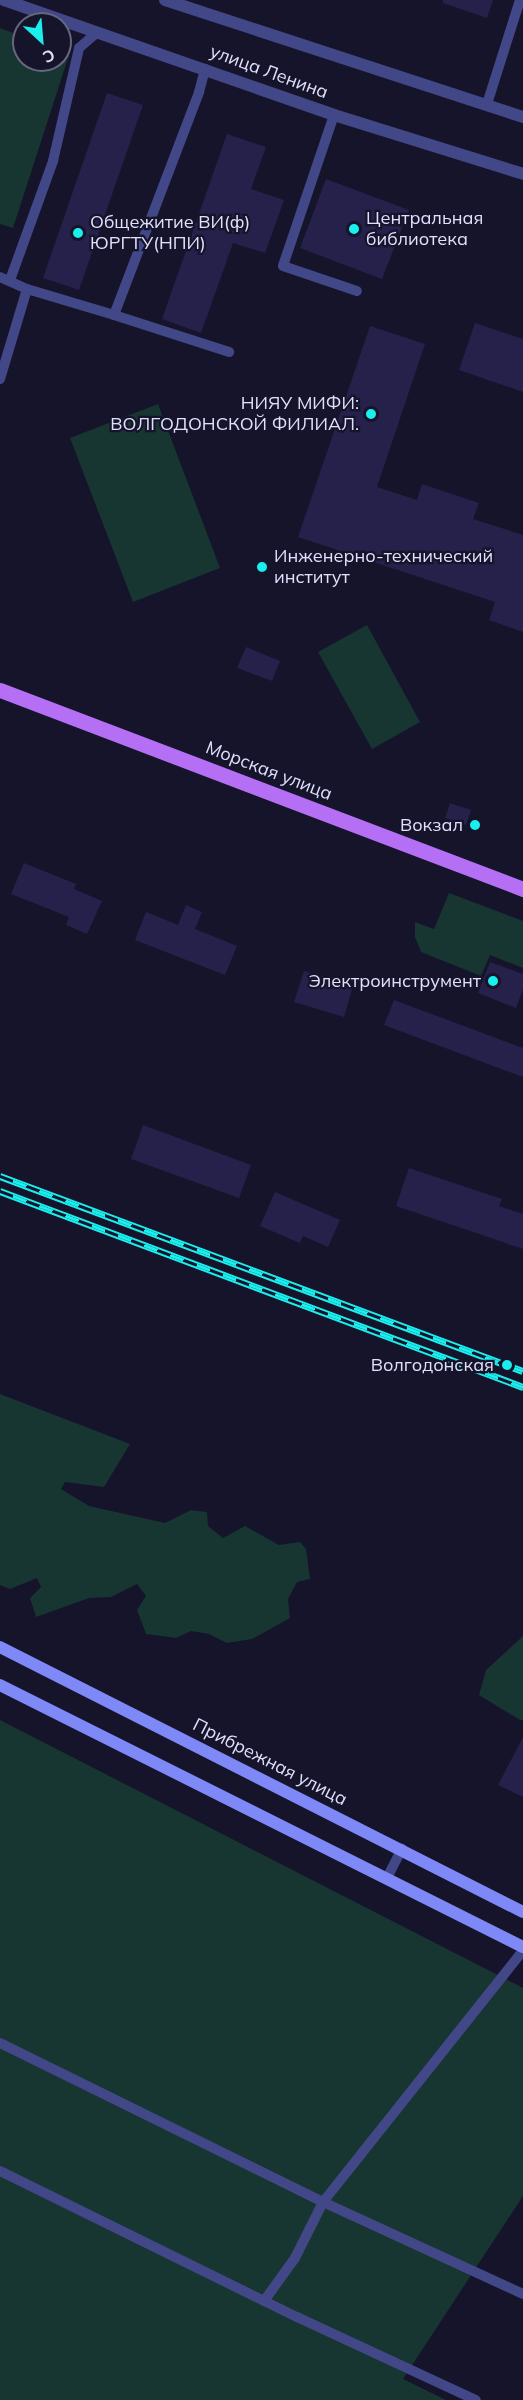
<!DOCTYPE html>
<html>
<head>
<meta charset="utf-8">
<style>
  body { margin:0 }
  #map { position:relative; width:523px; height:2400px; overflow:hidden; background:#15142b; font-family:Mulish,sans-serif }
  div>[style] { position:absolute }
  .green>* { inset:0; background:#173531 }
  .building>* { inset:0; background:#25214b }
  .lane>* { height:10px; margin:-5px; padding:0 5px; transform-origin:5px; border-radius:5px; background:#424787 }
  .street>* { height:12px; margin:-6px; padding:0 6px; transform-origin:6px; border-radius:6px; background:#424787 }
  .secondary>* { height:12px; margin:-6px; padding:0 6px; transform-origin:6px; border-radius:6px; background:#7e88f6 }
  .primary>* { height:15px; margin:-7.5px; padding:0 7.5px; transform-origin:7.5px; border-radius:7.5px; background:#b56ff5 }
  .rail>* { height:7px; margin-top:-3.5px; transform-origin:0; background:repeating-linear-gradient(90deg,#15142b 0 14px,#1aefee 0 28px); box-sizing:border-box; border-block:2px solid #1aefee }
  .dots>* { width:16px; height:16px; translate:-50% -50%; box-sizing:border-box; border:3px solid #15142b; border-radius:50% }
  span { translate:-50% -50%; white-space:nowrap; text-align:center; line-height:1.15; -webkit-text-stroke:4.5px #15142b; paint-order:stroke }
  .street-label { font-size:18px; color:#e0e0fd }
  .poi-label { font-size:18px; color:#e0e0fd }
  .left { translate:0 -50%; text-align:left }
  .right { translate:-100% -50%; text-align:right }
  .north { position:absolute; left:12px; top:12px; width:60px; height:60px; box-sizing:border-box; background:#15142b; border:2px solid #66667f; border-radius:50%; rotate:154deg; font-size:16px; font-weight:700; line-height:24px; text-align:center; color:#e0e0fd }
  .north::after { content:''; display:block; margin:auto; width:21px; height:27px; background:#1aefee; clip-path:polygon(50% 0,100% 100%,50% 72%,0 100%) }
</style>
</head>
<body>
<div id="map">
  <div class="green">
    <i style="clip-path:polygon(0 28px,24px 37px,24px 60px,60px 60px,60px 49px,70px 52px,13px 228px,0 224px)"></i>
    <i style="clip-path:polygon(158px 404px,220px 568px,133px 602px,70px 438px)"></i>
    <i style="clip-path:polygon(367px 625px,420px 722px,372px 749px,318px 652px)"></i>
    <i style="clip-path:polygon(449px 893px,523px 921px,523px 968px,490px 955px,481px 976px,421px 952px,415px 937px,415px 922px,434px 929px)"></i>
    <i style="clip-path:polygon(0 1394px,130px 1444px,104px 1487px,65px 1482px,61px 1489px,89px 1506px,165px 1523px,191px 1510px,207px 1512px,208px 1526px,223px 1538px,245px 1526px,279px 1545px,300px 1542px,306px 1549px,310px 1579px,297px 1582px,288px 1599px,290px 1618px,252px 1639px,227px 1643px,209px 1634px,191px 1631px,176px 1638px,146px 1634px,137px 1610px,146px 1596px,137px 1584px,111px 1597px,89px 1598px,36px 1617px,30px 1598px,41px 1587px,37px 1578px,10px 1589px,0 1585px)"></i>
    <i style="clip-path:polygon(523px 1636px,523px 1720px,520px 1720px,479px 1695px,486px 1670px)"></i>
    <i style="clip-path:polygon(0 1720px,523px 1988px,523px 2196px,403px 2379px,446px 2400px,0 2400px)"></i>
  </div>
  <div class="building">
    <i style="clip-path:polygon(443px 0,493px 0,487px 18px,443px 3px)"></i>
    <i style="clip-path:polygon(107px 93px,143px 105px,79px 290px,43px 278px)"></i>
    <i style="clip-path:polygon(227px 134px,266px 147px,251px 189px,284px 200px,265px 253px,233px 243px,201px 333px,162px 319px)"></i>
    <i style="clip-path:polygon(326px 179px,409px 210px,382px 279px,300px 248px)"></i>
    <i style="clip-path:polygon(475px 323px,523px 339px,523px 392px,459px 370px)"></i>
    <i style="clip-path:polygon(370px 326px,425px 344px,377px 487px,417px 500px,422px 484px,479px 503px,473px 519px,523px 535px,523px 632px,489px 620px,495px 602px,298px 537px)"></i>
    <i style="clip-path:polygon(246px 647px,280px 661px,272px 681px,237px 668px)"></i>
    <i style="clip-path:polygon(450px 803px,471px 810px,466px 825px,445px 818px)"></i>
    <i style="clip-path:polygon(24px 863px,76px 884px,74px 889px,102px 901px,87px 934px,66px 925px,69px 917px,11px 894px)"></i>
    <i style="clip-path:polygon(186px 905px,202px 912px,195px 929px,237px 946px,225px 975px,135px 940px,146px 912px,178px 925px)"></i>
    <i style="clip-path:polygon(490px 962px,523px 974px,523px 989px,516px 1008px,478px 993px)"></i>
    <i style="clip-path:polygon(304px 971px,353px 986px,344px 1017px,294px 1002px)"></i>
    <i style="clip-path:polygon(394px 1000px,523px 1048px,523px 1077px,384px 1025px)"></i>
    <i style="clip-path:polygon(143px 1125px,251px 1165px,239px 1198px,131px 1159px)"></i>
    <i style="clip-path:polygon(409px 1168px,502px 1199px,499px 1206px,523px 1214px,523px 1249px,396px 1206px)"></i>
    <i style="clip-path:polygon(275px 1192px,340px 1220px,328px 1247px,303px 1236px,300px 1243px,260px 1226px)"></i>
    <i style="clip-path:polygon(523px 1737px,523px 1797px,498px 1785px)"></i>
  </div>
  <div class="lane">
    <i style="left:487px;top:104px;width:109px;rotate:-72.4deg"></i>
    <i style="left:334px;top:115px;width:159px;rotate:108.7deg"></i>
    <i style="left:283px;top:266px;width:78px;rotate:18.7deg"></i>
    <i style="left:0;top:277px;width:30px;rotate:24deg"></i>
    <i style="left:27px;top:289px;width:94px;rotate:106.7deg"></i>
    <i style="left:10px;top:280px;width:127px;rotate:-70.1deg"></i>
    <i style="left:53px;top:161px;width:116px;rotate:-77deg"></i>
    <i style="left:79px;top:48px;width:23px;rotate:-41deg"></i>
    <i style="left:27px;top:289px;width:91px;rotate:16.6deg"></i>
    <i style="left:114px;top:315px;width:239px;rotate:-69.1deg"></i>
    <i style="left:199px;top:92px;width:24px;rotate:-75deg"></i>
    <i style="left:114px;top:315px;width:121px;rotate:17.8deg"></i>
    <i style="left:387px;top:1878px;width:33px;rotate:-63deg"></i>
    <i style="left:0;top:2043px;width:360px;rotate:26.2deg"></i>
    <i style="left:323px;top:2202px;width:220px;rotate:24.7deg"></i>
    <i style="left:0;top:2171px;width:331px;rotate:26.2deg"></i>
    <i style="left:297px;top:2317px;width:197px;rotate:24.9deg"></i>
    <i style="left:264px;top:2301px;width:53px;rotate:-54.2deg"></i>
    <i style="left:295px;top:2258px;width:63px;rotate:-63.4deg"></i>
    <i style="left:323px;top:2202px;width:321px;rotate:-51.5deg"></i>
  </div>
  <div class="street">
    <i style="left:4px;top:0;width:349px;rotate:19.2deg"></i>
    <i style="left:334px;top:115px;width:198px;rotate:17.3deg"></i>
    <i style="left:165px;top:0;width:377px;rotate:18.1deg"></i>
  </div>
  <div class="secondary">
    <i style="left:0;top:1647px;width:586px;rotate:26.87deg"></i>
    <i style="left:0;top:1685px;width:585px;rotate:26.61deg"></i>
  </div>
  <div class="primary">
    <i style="left:0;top:690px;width:560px;rotate:20.83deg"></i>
  </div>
  <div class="rail">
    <i style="left:0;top:1176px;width:558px;rotate:20.45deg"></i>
    <i style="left:0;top:1191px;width:559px;rotate:20.54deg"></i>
  </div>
  <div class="dots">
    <i style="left:354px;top:229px;background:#1aefee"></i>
    <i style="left:78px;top:233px;background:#1aefee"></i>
    <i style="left:371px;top:414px;background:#1aefee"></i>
    <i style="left:262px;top:567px;background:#1aefee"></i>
    <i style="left:475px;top:825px;background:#1aefee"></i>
    <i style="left:493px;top:981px;background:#1aefee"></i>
    <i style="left:507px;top:1365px;background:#1aefee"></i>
  </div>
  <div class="street-label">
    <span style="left:269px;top:72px;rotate:20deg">улица Ленина</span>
    <span style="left:269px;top:771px;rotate:21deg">Морская улица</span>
    <span style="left:270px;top:1762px;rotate:27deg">Прибрежная улица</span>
  </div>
  <div class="poi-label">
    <span class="left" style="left:366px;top:229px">Центральная<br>библиотека</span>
    <span class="left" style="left:90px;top:233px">Общежитие ВИ(ф)<br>ЮРГТУ(НПИ)</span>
    <span class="right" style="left:359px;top:414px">НИЯУ МИФИ:<br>ВОЛГОДОНСКОЙ ФИЛИАЛ.</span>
    <span class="left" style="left:274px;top:567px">Инженерно-технический<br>институт</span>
    <span class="right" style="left:463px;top:825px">Вокзал</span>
    <span class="right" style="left:481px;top:981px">Электроинструмент</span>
    <span class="right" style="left:494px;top:1365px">Волгодонская</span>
  </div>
  <div class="north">С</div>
</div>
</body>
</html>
